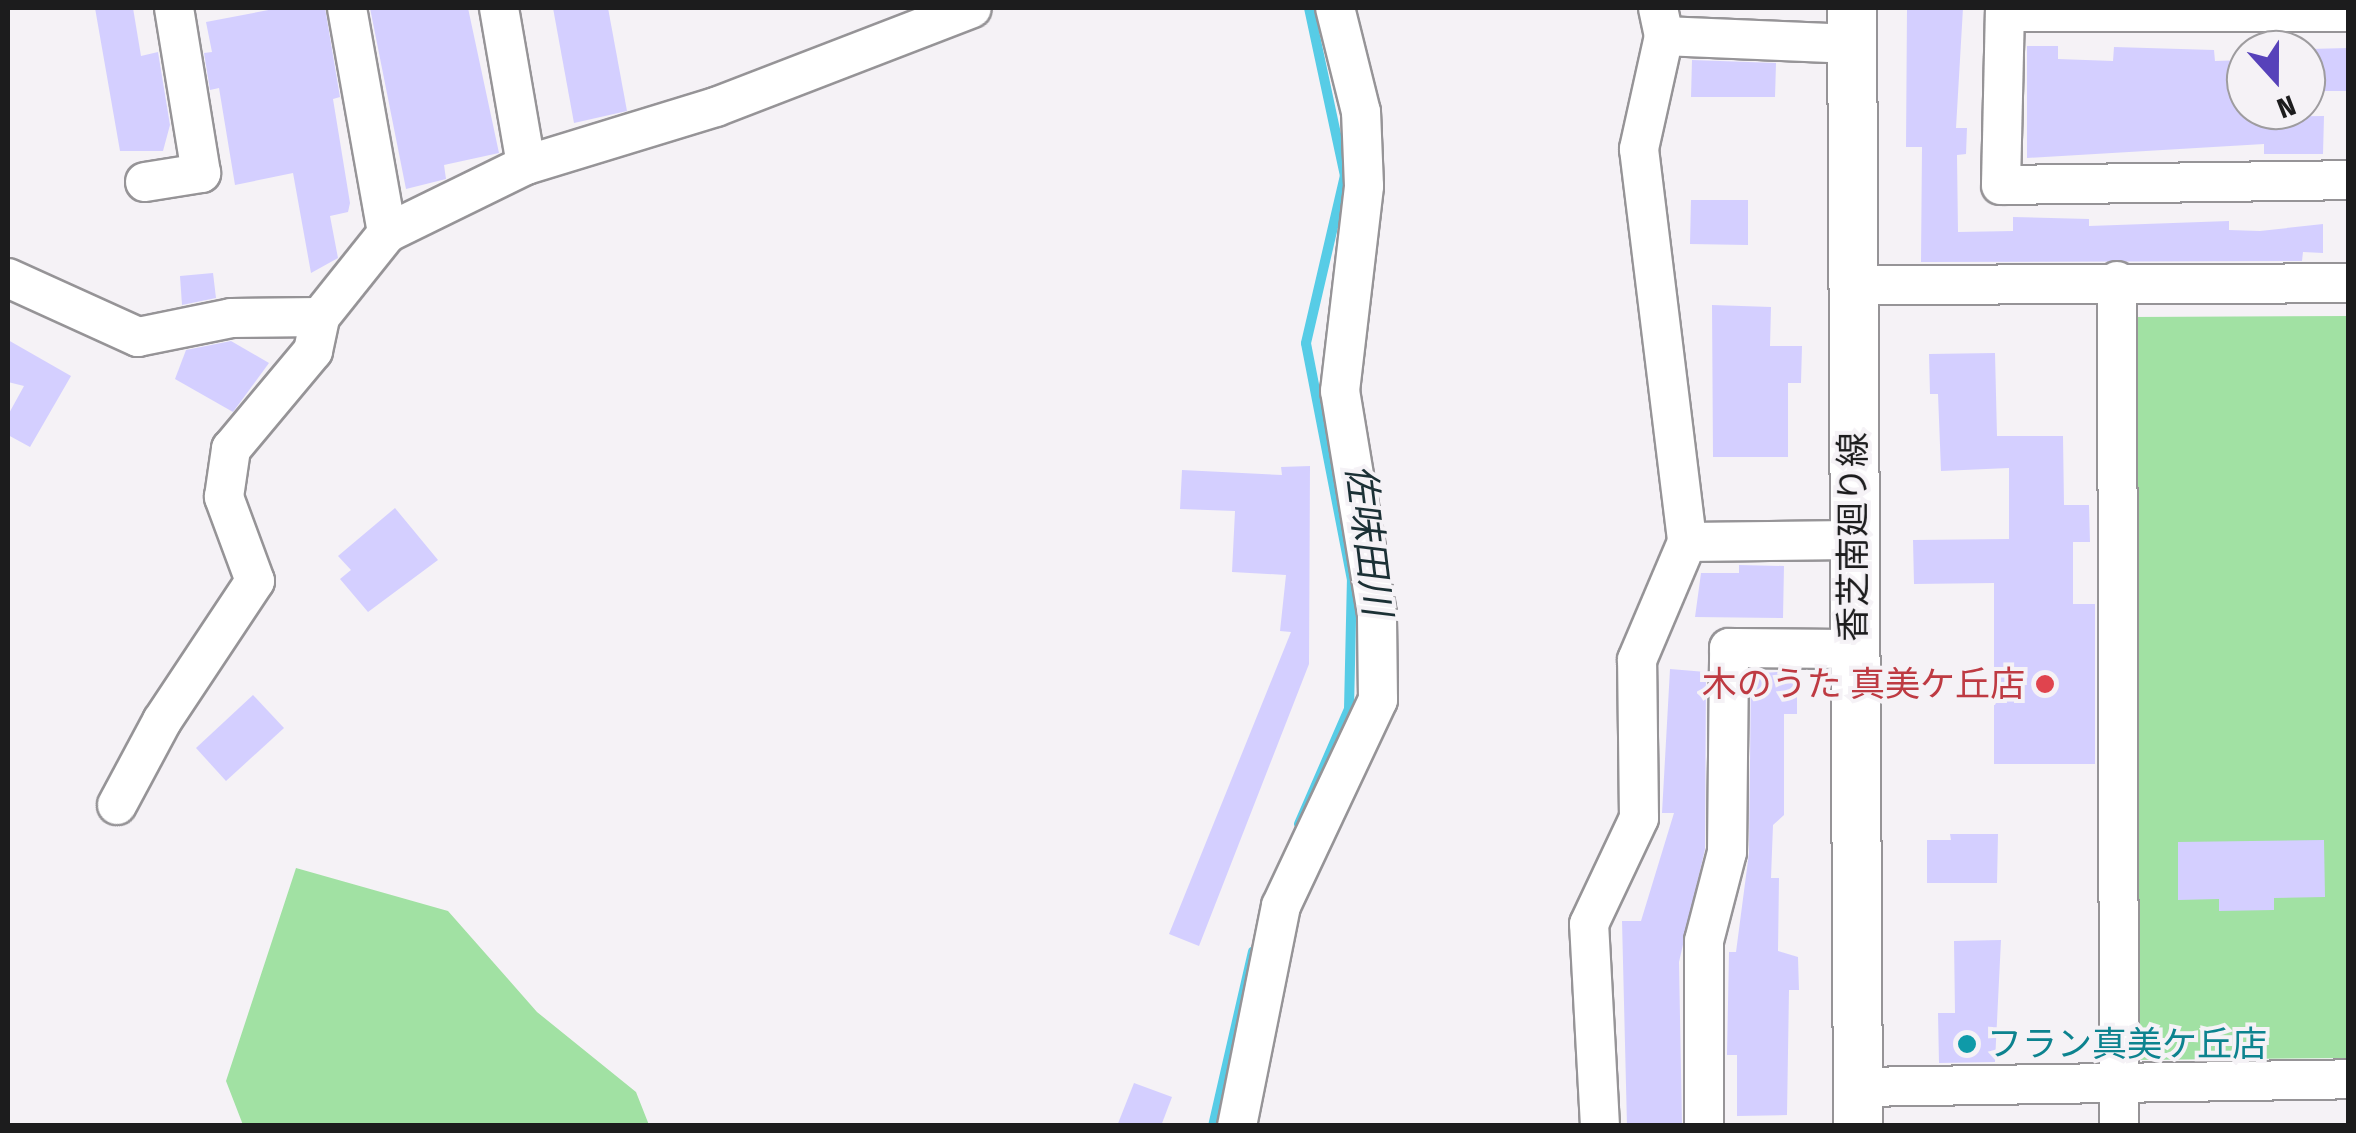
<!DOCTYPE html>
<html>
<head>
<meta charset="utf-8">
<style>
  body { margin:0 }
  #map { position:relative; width:2356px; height:1133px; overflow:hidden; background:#f5f2f6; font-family:"Fira Sans Condensed","Noto Sans JP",sans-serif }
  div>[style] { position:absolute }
  .green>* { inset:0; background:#a1e1a3 }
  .stream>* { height:10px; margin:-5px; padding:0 5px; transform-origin:5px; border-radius:5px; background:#57cce6 }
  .building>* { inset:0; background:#d4cfff }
  .roads { filter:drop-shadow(2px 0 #969497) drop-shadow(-2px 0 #969497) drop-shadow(0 2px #969497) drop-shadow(0 -2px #969497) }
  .minor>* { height:38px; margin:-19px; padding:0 19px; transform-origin:19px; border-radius:19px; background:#fff }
  .tertiary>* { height:48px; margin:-24px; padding:0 24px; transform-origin:24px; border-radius:24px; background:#fff }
  .dots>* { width:28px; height:28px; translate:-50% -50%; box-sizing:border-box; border:5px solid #f5f2f6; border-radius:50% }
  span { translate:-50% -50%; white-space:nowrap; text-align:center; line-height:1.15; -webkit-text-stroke:8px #f5f2f6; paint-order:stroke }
  .street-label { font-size:35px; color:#1c1c1d }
  .health-label { font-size:35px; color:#be3a42 }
  .right { translate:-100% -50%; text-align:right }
  .culture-label { font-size:35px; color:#0d838f }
  .left { translate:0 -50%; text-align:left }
  .water-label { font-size:38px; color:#1b3035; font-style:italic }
  .frame { position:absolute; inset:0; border:10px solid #1c1c1d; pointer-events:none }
  .north { position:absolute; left:2226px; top:30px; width:100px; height:100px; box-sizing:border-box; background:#f5f2f6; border:2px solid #9e9c9f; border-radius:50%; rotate:159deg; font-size:28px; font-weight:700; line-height:40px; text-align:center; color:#1c1c1d }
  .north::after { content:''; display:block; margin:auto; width:35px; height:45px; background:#5742ba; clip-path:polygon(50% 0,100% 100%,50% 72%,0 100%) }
</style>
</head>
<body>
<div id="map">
  <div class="green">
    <i style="clip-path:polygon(2348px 316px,2348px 1058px,2131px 1060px,2132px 317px)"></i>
    <i style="clip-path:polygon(296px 868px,448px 911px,537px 1012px,636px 1092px,649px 1125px,243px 1125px,226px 1081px)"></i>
  </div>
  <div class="stream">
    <i style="left:1299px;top:824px;width:125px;rotate:-66.5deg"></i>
    <i style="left:1349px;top:709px;width:129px;rotate:-88.7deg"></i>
    <i style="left:1352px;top:580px;width:241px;rotate:-101deg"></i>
    <i style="left:1306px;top:343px;width:171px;rotate:-76.9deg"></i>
    <i style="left:1345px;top:176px;width:172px;rotate:-102.1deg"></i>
    <i style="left:1213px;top:1126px;width:179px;rotate:-77.1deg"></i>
  </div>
  <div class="building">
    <i style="clip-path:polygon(95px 8px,133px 8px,141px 56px,158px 52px,170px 125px,163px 151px,120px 151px)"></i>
    <i style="clip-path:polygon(279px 8px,325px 8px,340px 97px,333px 99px,350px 203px,348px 212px,330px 216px,338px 258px,311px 273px,293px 173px,235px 185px,219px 88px,210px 90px,204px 53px,212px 52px,206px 22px)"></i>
    <i style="clip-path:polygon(370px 8px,468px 8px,499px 153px,444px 165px,446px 179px,406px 189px)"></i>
    <i style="clip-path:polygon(553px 8px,608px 8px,627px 111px,574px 123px)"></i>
    <i style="clip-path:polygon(1907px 8px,1963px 8px,1956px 128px,1967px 128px,1966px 154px,1957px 155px,1958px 232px,2013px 231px,2013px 217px,2089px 219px,2089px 226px,2229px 221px,2229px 230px,2260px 231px,2323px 224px,2323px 253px,2303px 252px,2302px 261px,1921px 262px,1922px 147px,1906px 147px)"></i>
    <i style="clip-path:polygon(2027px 46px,2058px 46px,2058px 59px,2113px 61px,2114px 47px,2214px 50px,2215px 61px,2246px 60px,2246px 117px,2324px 116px,2323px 154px,2264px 154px,2264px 144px,2027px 158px)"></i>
    <i style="clip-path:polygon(2348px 48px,2348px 91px,2309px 91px,2309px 49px)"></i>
    <i style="clip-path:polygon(1692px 60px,1776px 63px,1775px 97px,1691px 97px)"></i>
    <i style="clip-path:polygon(1691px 200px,1748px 200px,1748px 245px,1690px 244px)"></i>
    <i style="clip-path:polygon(213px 273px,216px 298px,182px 305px,180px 276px)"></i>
    <i style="clip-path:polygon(1712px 305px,1771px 307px,1770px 346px,1802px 346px,1801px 383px,1788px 383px,1788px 457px,1713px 457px)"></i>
    <i style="clip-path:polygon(8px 340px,71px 376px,30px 447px,8px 435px,8px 415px,24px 386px,8px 382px)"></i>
    <i style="clip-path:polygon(231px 341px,269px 363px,233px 412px,175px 379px,186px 350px)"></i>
    <i style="clip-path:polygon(1995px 353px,1997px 436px,2063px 436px,2064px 505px,2089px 505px,2090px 542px,2073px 542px,2073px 604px,2095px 604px,2095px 764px,1994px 764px,1994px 583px,1914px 584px,1913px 540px,2009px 539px,2009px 468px,1941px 471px,1938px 394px,1930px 394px,1929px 354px)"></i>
    <i style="clip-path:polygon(1310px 466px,1309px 664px,1199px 946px,1169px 934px,1291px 632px,1280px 631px,1286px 575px,1232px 572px,1235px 511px,1180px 509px,1182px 470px,1282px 475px,1281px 467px)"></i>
    <i style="clip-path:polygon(395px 508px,438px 560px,368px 612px,340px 579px,351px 570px,338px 556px)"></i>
    <i style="clip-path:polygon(1739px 565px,1784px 566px,1783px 618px,1695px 617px,1701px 573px,1739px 573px)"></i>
    <i style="clip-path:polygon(1670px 669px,1706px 672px,1705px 849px,1679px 962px,1682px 1126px,1627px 1126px,1622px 921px,1641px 921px,1674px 813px,1662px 813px)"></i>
    <i style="clip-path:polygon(1789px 671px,1797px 673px,1797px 714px,1784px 714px,1784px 815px,1773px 825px,1771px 878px,1779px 878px,1778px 951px,1798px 957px,1799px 990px,1789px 990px,1787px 1115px,1737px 1116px,1737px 1055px,1727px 1055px,1729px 952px,1736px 952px,1749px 853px,1751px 674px)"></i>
    <i style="clip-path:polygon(253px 695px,284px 728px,226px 781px,196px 748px)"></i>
    <i style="clip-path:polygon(1950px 834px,1998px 834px,1997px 883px,1927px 883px,1927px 840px,1951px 840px)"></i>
    <i style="clip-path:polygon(2324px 840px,2325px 897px,2274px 898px,2274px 910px,2219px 911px,2219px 899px,2178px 900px,2178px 842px)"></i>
    <i style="clip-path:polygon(2001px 940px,1995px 1062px,1939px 1063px,1938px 1013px,1955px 1013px,1954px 941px)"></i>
    <i style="clip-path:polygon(1134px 1083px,1172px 1097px,1161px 1126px,1117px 1126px)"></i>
  </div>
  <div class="roads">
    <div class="minor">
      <i style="left:347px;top:8px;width:229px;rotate:79.9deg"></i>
      <i style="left:499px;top:8px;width:159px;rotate:80.2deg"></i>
      <i style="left:1658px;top:8px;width:29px;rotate:78deg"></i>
      <i style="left:1664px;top:36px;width:116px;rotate:102.5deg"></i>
      <i style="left:1639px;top:149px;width:396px;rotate:83deg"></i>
      <i style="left:2005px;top:8px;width:177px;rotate:91.3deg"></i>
      <i style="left:2001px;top:185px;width:347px;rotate:-0.8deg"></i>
      <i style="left:2006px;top:12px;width:342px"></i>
      <i style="left:1664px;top:36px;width:188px;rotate:2.4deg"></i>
      <i style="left:145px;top:182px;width:57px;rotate:-9.1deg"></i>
      <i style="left:201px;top:173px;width:167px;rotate:-99.3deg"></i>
      <i style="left:8px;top:278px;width:143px;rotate:24.4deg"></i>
      <i style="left:138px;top:337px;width:95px;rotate:-11.5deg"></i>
      <i style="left:231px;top:318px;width:89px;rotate:-0.6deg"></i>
      <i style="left:2117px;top:281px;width:845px;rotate:89.86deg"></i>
      <i style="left:1856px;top:285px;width:492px;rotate:-0.2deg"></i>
      <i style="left:117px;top:805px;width:95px;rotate:-61.8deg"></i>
      <i style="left:162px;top:721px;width:168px;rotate:-56.4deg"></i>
      <i style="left:255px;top:581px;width:90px;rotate:-110.3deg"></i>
      <i style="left:224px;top:497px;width:49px;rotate:-81.7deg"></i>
      <i style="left:231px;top:449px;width:128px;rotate:-50.1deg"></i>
      <i style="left:313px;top:351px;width:35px;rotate:-78deg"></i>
      <i style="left:320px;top:317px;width:107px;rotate:-51.4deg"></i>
      <i style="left:387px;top:233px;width:155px;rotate:-26.1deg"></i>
      <i style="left:526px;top:165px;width:199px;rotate:-17deg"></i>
      <i style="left:716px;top:107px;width:274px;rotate:-21.1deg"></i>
      <i style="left:1858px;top:1087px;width:490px;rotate:-0.9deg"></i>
      <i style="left:1237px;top:1126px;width:224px;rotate:-78.7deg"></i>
      <i style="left:1281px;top:906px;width:228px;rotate:-64.8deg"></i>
      <i style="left:1378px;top:700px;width:86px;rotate:-90.7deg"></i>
      <i style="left:1377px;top:614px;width:226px;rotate:-99.4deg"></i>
      <i style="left:1340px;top:391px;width:206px;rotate:-83.3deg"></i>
      <i style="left:1364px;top:186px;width:74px;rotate:-92.3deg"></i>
      <i style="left:1361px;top:112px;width:107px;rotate:-104deg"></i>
      <i style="left:1600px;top:1126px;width:202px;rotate:-93.1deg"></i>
      <i style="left:1589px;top:924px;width:117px;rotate:-64.7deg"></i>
      <i style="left:1639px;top:818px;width:158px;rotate:-90.7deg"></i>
      <i style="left:1637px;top:660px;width:128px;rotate:-67deg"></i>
      <i style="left:1687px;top:542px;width:165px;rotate:-0.7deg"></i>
      <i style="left:1704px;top:1126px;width:185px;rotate:-90deg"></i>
      <i style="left:1704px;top:941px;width:92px;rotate:-75.5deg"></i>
      <i style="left:1727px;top:852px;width:204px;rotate:-89.4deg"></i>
      <i style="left:1729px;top:648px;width:123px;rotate:0.5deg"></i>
    </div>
    <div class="tertiary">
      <i style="left:1852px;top:8px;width:1118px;rotate:89.69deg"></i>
    </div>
  </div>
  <div class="dots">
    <i style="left:2045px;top:684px;background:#e0444e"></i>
    <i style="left:1967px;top:1044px;background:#0f9aa8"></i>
  </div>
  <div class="street-label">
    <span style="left:1853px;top:537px;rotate:-90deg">香芝南廻り線</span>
  </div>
  <div class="health-label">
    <span class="right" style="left:2025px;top:684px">木のうた 真美ケ丘店</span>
  </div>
  <div class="culture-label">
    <span class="left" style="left:1987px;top:1044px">フラン真美ケ丘店</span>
  </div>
  <div class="water-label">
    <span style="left:1368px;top:540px;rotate:83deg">佐味田川</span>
  </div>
  <div class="frame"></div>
  <div class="north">N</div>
</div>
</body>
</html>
